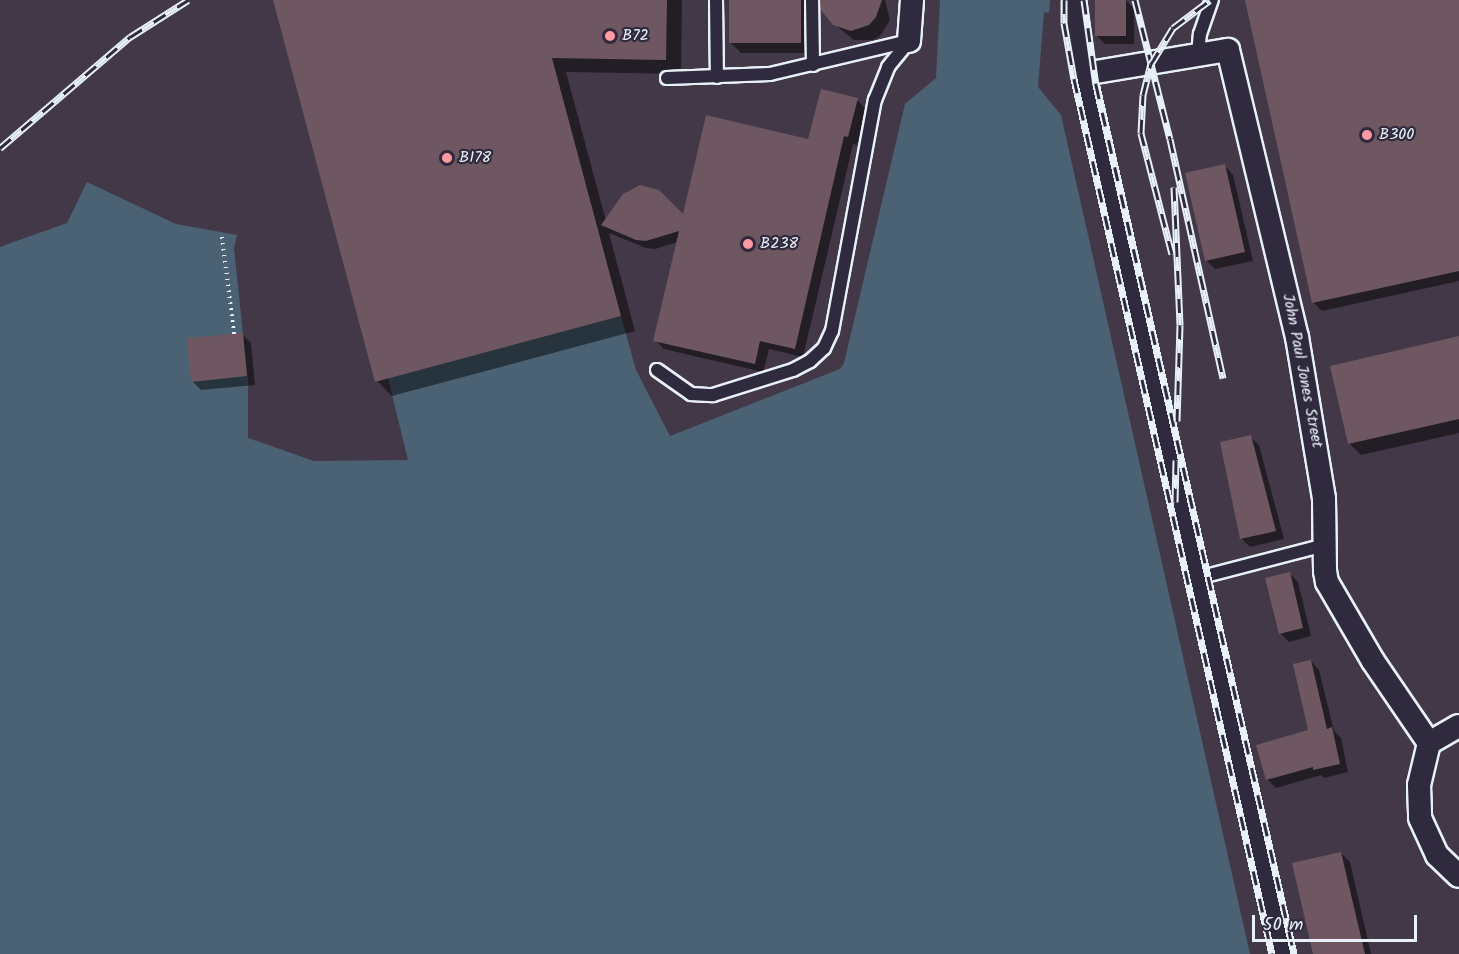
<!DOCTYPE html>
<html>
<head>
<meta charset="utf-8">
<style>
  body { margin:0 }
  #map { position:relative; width:1459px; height:954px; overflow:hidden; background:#423848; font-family:Kalam,sans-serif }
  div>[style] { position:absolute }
  .water>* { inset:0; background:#4a6274 }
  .shadow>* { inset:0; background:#0007 }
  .building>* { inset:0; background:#6f5762 }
  .path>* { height:4px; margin-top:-2px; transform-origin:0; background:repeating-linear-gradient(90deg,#e8f1f8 0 1.5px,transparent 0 6px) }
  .roads { filter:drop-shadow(2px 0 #e8f1f8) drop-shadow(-2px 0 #e8f1f8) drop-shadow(0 2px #e8f1f8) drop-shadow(0 -2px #e8f1f8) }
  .service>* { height:12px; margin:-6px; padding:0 6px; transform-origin:6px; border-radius:6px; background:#2f2a3d }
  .minor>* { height:22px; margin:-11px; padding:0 11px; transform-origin:11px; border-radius:11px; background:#2f2a3d }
  .rail>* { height:7px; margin-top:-3.5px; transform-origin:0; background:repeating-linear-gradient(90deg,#2f2a3d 0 14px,#e8f1f8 0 28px); box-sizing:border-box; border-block:2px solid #e8f1f8 }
  .dots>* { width:16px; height:16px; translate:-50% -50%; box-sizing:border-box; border:3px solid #2f2a3d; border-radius:50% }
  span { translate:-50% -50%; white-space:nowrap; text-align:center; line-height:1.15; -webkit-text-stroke:4.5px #2f2a3d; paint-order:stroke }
  .poi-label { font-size:16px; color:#e8f1f8 }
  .left { translate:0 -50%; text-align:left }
  .street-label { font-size:16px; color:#e8f1f8 }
  .scale { position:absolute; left:1252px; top:915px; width:165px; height:27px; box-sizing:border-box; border:3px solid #e8f1f8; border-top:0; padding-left:8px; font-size:18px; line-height:21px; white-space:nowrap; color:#e8f1f8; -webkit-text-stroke:4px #2f2a3d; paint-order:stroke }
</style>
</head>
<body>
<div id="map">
  <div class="water">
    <i style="clip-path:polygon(940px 0,1050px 0,1049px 13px,1044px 12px,1038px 87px,1061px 115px,1250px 954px,0 954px,0 247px,67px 223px,87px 182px,176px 224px,237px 235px,234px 248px,248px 381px,248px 438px,314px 461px,408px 460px,388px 378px,621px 316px,636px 370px,670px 436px,840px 369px,844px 363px,905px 104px,936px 78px)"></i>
  </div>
  <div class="shadow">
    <i style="clip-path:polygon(275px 0,682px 0,681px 74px,566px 72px,606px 221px,684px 216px,809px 141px,857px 100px,866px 109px,857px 145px,853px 144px,803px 357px,769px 349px,763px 372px,664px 349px,655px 340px,678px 242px,655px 249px,646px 248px,609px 233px,635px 331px,392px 396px,377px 381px)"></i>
    <i style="clip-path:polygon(730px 0,811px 0,811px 53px,741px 53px,730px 42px)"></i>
    <i style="clip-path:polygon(817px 0,885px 0,890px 20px,880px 36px,873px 40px,854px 40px,834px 24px)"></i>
    <i style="clip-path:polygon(1126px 0,1134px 9px,1134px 44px,1105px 44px,1096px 35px)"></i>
    <i style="clip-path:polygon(1246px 0,1459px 0,1459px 281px,1322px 311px,1314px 303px)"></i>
    <i style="clip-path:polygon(1225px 166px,1233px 175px,1253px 261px,1215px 269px,1206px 260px)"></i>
    <i style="clip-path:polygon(242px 334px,251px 343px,255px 385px,201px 390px,192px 381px)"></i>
    <i style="clip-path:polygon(1459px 338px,1459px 433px,1361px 455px,1350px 444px,1332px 367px)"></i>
    <i style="clip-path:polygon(1250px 437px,1259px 445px,1284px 539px,1250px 547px,1241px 538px)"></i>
    <i style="clip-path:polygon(1289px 573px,1298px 582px,1311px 636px,1289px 642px,1280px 633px)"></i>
    <i style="clip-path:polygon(1311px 661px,1319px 670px,1334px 731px,1341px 738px,1348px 772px,1324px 778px,1321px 775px,1276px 788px,1267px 779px,1310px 731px)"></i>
    <i style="clip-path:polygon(1341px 853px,1350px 862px,1371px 954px,1315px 954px)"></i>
  </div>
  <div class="building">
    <i style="clip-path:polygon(273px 0,667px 0,666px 60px,552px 58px,621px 316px,375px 382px)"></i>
    <i style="clip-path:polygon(729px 0,801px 0,801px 43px,729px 43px)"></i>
    <i style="clip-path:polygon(820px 0,882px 0,876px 17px,869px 25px,851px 31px,833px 25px,820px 9px)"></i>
    <i style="clip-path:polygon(1095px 0,1126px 0,1126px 36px,1095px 36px)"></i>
    <i style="clip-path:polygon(1245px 0,1459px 0,1459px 271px,1312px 303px)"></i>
    <i style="clip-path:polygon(821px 89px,858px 98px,848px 137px,844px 136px,795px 349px,760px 341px,755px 364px,653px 341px,679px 231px,646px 241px,636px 240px,601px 225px,623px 194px,640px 185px,659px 190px,683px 214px,706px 115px,808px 139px)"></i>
    <i style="clip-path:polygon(1225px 164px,1245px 252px,1205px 261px,1185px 173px)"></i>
    <i style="clip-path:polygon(243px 333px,247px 376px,191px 382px,187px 338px)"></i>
    <i style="clip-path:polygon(1459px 336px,1459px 419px,1348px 444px,1330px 366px)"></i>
    <i style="clip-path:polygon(1251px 435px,1276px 531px,1240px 539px,1220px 442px)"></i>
    <i style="clip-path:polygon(1290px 572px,1303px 628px,1279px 634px,1265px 578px)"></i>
    <i style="clip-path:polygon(1311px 660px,1327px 729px,1332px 727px,1340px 764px,1313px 770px,1313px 767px,1266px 780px,1256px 745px,1308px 730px,1293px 664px)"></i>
    <i style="clip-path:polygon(1341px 852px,1365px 954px,1313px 954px,1292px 863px)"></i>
  </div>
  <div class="path">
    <i style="left:222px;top:237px;width:98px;rotate:82.9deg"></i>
  </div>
  <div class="roads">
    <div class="service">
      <i style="left:716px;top:0;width:77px;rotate:89.3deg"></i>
      <i style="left:812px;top:0;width:65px;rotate:89.1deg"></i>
      <i style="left:1198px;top:55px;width:21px;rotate:-85deg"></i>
      <i style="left:1200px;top:34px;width:36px;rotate:-71deg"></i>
      <i style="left:667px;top:78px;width:103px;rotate:-2.2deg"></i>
      <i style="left:770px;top:74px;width:143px;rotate:-13.4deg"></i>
      <i style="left:657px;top:370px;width:42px;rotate:35.2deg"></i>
      <i style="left:691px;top:394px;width:22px;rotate:3deg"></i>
      <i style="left:713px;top:395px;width:84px;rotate:-17.4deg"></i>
      <i style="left:793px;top:370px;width:19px;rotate:-28deg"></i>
      <i style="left:810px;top:361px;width:19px;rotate:-43deg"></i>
      <i style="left:824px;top:348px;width:19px;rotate:-65deg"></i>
      <i style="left:832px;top:331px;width:235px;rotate:-79.5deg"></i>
      <i style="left:875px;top:100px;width:35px;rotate:-68deg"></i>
      <i style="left:888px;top:67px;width:33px;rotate:-51deg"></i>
      <i style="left:1198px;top:578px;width:131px;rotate:-14.6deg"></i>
    </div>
    <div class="minor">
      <i style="left:1074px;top:0;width:75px;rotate:82.3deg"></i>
      <i style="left:1084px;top:74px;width:146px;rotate:-9.5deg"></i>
      <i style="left:1228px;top:50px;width:295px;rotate:76.5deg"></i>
      <i style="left:1297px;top:337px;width:164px;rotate:80.5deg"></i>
      <i style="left:1324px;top:499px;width:72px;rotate:89.2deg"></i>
      <i style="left:1325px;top:571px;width:11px;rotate:80deg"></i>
      <i style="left:1327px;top:582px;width:91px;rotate:59.8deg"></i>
      <i style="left:1373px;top:661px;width:99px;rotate:55.7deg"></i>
      <i style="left:1429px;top:743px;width:43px;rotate:103.4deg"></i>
      <i style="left:1419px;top:785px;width:33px;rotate:88deg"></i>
      <i style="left:1420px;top:818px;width:41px;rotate:65.3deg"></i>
      <i style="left:1437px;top:855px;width:30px;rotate:44deg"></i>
      <i style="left:909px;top:41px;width:41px;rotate:-85.8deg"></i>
      <i style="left:1084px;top:74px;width:902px;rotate:77.26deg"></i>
      <i style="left:1429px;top:743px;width:34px;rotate:-30deg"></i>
    </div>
  </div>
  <div class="rail">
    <i style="left:1064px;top:0;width:23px;rotate:90deg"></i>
    <i style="left:1064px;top:23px;width:57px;rotate:79.9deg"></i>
    <i style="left:1074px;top:79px;width:897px;rotate:77.25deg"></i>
    <i style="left:1084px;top:0;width:86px;rotate:82deg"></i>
    <i style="left:1096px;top:85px;width:891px;rotate:77.16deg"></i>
    <i style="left:1135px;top:0;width:143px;rotate:75.9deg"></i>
    <i style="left:1170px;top:139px;width:245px;rotate:77.5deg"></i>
    <i style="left:0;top:148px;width:171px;rotate:-40.5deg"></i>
    <i style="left:130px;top:37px;width:69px;rotate:-32.5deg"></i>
    <i style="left:1174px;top:187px;width:138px;rotate:87.5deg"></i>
    <i style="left:1180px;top:325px;width:96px;rotate:91.8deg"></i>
    <i style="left:1172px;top:254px;width:125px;rotate:-104.4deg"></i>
    <i style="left:1141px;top:133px;width:38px;rotate:-87deg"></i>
    <i style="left:1143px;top:95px;width:32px;rotate:-76deg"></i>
    <i style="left:1151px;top:64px;width:42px;rotate:-58.6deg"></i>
    <i style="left:1173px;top:28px;width:46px;rotate:-37.1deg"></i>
    <i style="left:1175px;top:502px;width:42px;rotate:-88.6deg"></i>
  </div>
  <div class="dots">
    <i style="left:610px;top:36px;background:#ff9aa2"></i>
    <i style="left:1367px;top:135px;background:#ff9aa2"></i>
    <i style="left:447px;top:158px;background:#ff9aa2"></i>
    <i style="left:748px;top:244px;background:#ff9aa2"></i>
  </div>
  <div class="poi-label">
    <span class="left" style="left:622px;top:36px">B72</span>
    <span class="left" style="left:1379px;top:135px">B300</span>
    <span class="left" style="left:459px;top:158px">B178</span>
    <span class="left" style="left:760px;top:244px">B238</span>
  </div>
  <div class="street-label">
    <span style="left:1302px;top:371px;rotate:79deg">John Paul Jones Street</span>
  </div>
  <div class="scale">50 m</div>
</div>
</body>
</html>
